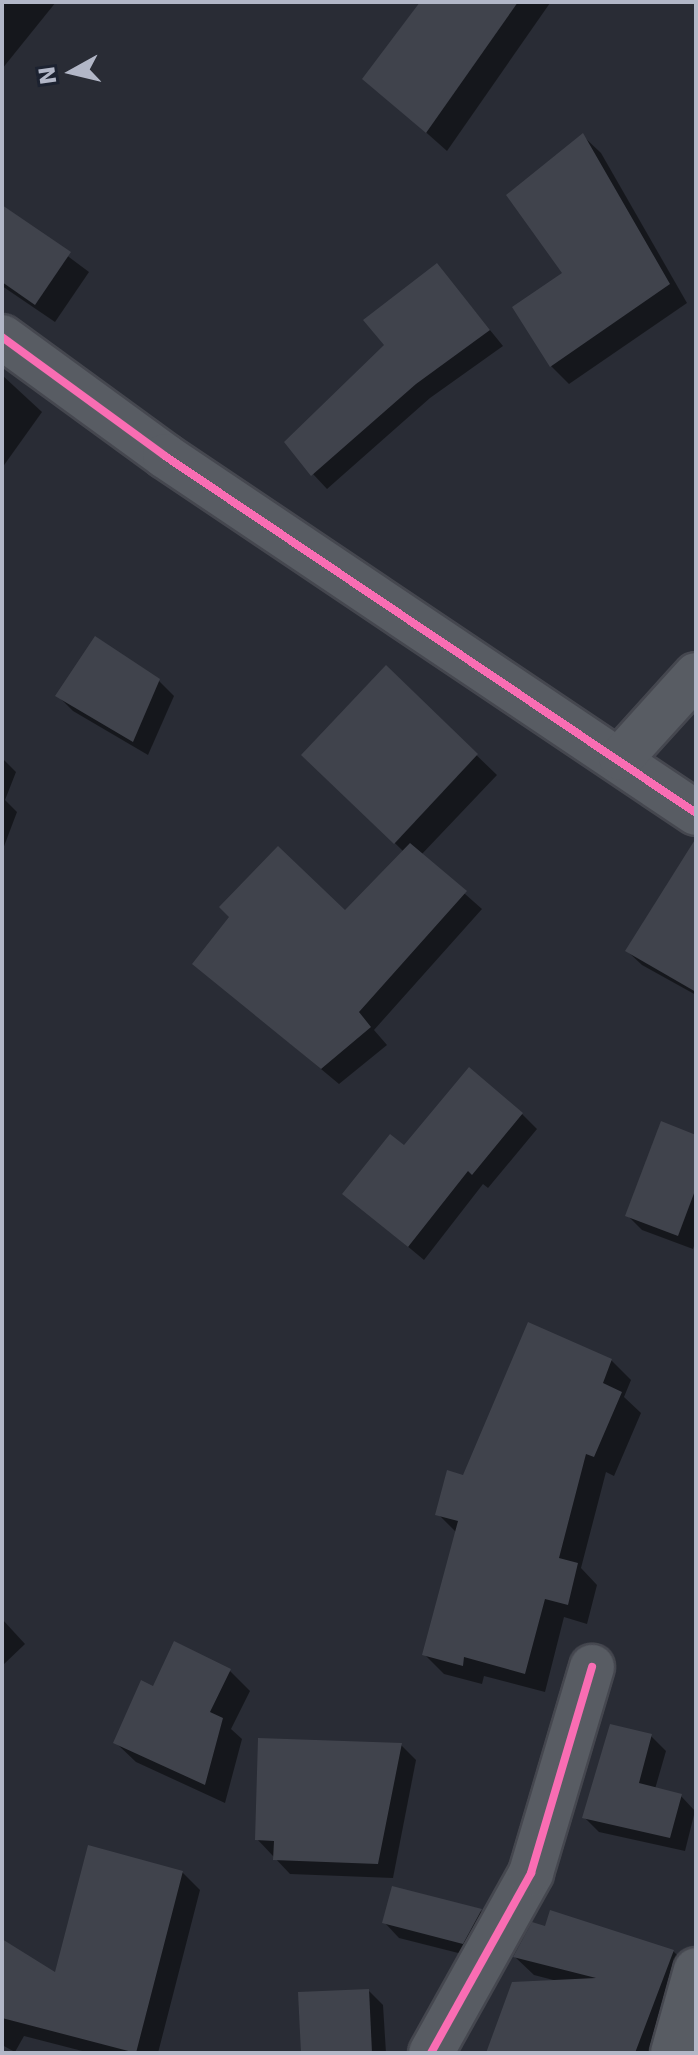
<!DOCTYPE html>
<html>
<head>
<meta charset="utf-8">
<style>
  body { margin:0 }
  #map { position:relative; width:698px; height:2055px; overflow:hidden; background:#292c35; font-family:"DejaVu Sans",sans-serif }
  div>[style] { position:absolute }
  .shadow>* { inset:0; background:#0007 }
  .building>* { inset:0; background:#40434c }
  .roads { filter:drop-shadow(2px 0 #45474f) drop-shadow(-2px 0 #45474f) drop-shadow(0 2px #45474f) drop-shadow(0 -2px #45474f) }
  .minor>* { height:44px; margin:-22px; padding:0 22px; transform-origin:22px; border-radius:22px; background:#585c63 }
  .cycleway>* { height:8px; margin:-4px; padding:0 4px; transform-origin:4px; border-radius:4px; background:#f96db3 }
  span { translate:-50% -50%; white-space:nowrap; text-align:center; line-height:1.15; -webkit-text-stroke:6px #1c2230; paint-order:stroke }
  .frame { position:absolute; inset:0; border:4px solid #b2b7c7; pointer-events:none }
  .north { position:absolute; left:32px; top:32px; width:80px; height:80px; -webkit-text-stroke:6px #1c2230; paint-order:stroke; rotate:262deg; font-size:22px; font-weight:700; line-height:32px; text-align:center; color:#b2b7c7 }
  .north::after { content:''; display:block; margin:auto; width:28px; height:36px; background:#b2b7c7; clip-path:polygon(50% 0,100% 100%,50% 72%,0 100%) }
</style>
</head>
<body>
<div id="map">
  <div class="shadow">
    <i style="clip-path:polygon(2px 2px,56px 2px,2px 69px)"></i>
    <i style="clip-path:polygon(422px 2px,550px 3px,447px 151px,365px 78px)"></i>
    <i style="clip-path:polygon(583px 136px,601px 153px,687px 303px,569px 384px,551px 366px)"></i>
    <i style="clip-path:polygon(2px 207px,89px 272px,55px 322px,2px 286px)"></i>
    <i style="clip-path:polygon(437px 265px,503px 346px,430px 398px,327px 489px,313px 474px)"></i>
    <i style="clip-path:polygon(2px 375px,42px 412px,2px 468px)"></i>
    <i style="clip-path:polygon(386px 668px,497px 775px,421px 855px,482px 909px,374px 1030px,387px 1045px,339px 1084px,195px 964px,345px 913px,404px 852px,324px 774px)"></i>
    <i style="clip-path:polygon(159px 681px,174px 696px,148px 755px,73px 711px,58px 696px)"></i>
    <i style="clip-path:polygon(2px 758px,16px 772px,5px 800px,17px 812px,3px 849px)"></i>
    <i style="clip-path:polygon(696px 885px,696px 995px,642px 965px,627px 951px)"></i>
    <i style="clip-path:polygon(522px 1114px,537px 1129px,488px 1188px,483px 1184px,424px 1260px,345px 1194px,405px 1148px)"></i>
    <i style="clip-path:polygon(696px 1138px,696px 1240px,693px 1249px,642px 1230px,627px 1215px)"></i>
    <i style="clip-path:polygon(611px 1360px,631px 1380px,624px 1397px,641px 1413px,614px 1476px,606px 1472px,581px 1568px,597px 1585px,587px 1624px,564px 1617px,545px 1692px,484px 1676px,482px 1684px,444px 1674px,424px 1654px,457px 1533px,438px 1514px,465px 1477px)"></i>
    <i style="clip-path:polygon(2px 1619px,25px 1644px,2px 1666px)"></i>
    <i style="clip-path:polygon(230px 1671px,250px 1691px,231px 1729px,242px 1739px,225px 1803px,136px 1762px,116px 1743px,154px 1688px)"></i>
    <i style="clip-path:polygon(651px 1736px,666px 1751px,655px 1789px,681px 1796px,695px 1811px,685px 1851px,599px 1832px,584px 1817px)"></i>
    <i style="clip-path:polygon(401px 1745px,416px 1760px,393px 1878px,290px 1874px,257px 1839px)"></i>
    <i style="clip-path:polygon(182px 1872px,200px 1890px,158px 2053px,90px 2053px,24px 2036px,15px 2052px,2px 2045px,2px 1942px,56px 1975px)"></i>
    <i style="clip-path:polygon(393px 1889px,481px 1911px,496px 1926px,478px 1958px,399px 1938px,385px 1923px)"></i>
    <i style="clip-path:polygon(547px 1928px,673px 1951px,692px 1970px,661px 2053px,488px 2053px,557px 1981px,534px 1975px,515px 1957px)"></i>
    <i style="clip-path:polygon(369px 1991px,383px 2005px,386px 2053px,303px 2053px)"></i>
  </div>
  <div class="building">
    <i style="clip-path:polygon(420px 2px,518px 2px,426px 133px,362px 79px)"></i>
    <i style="clip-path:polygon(583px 133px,670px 284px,550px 367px,512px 307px,562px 273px,506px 195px)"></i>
    <i style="clip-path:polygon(2px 205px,71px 252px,35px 305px,2px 282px)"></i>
    <i style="clip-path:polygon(437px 263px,490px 330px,416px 384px,311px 476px,284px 442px,384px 345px,363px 320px)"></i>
    <i style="clip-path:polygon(95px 636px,160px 679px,133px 742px,55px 696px)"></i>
    <i style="clip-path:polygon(386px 665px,478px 754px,394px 844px,301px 755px)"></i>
    <i style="clip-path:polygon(696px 838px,696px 992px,625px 951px)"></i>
    <i style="clip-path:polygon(410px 843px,467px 891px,359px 1012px,371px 1027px,321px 1069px,192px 964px,229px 917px,219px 907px,278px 846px,345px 910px)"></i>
    <i style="clip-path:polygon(469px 1067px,523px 1113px,472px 1175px,468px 1171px,408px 1247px,342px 1194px,390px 1134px,404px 1145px)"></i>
    <i style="clip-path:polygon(661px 1121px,696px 1135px,696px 1188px,678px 1236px,625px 1216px)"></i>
    <i style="clip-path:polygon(528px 1322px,612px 1359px,603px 1383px,622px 1392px,594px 1457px,586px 1454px,559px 1558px,578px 1563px,568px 1605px,545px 1599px,525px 1674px,464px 1657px,463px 1666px,422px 1655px,458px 1521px,435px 1515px,447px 1470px,463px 1475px)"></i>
    <i style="clip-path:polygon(174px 1641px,231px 1669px,210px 1712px,223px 1718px,205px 1785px,113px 1743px,141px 1680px,153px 1686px)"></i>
    <i style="clip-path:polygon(610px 1724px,652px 1734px,639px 1783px,682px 1794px,670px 1838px,582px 1818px)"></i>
    <i style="clip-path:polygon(258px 1738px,402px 1743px,378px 1864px,273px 1860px,274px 1841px,255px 1840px)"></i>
    <i style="clip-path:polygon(88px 1845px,183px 1871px,136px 2053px,2px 2018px,2px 1939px,55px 1972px)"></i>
    <i style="clip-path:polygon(392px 1886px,482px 1909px,463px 1944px,382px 1923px)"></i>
    <i style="clip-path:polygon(550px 1910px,674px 1950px,635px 2053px,486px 2053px,512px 1982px,596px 1978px,513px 1957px,532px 1922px,545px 1926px)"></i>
    <i style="clip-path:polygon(369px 1989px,372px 2053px,301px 2053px,298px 1992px)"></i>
  </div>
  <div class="roads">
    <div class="minor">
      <i style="left:2px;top:337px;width:202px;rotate:36.1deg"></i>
      <i style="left:165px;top:456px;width:640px;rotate:33.91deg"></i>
      <i style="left:621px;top:758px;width:112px;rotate:-47.9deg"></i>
      <i style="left:431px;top:2053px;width:206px;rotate:-60.9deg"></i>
      <i style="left:531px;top:1873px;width:215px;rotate:-73.5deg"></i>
      <i style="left:673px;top:2053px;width:86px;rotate:-74.5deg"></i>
    </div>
  </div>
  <div class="cycleway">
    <i style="left:2px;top:337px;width:202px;rotate:36.1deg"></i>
    <i style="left:165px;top:456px;width:640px;rotate:33.91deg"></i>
    <i style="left:431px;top:2053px;width:206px;rotate:-60.9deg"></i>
    <i style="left:531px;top:1873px;width:215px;rotate:-73.5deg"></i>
  </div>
  <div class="frame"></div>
  <div class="north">N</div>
</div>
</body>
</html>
